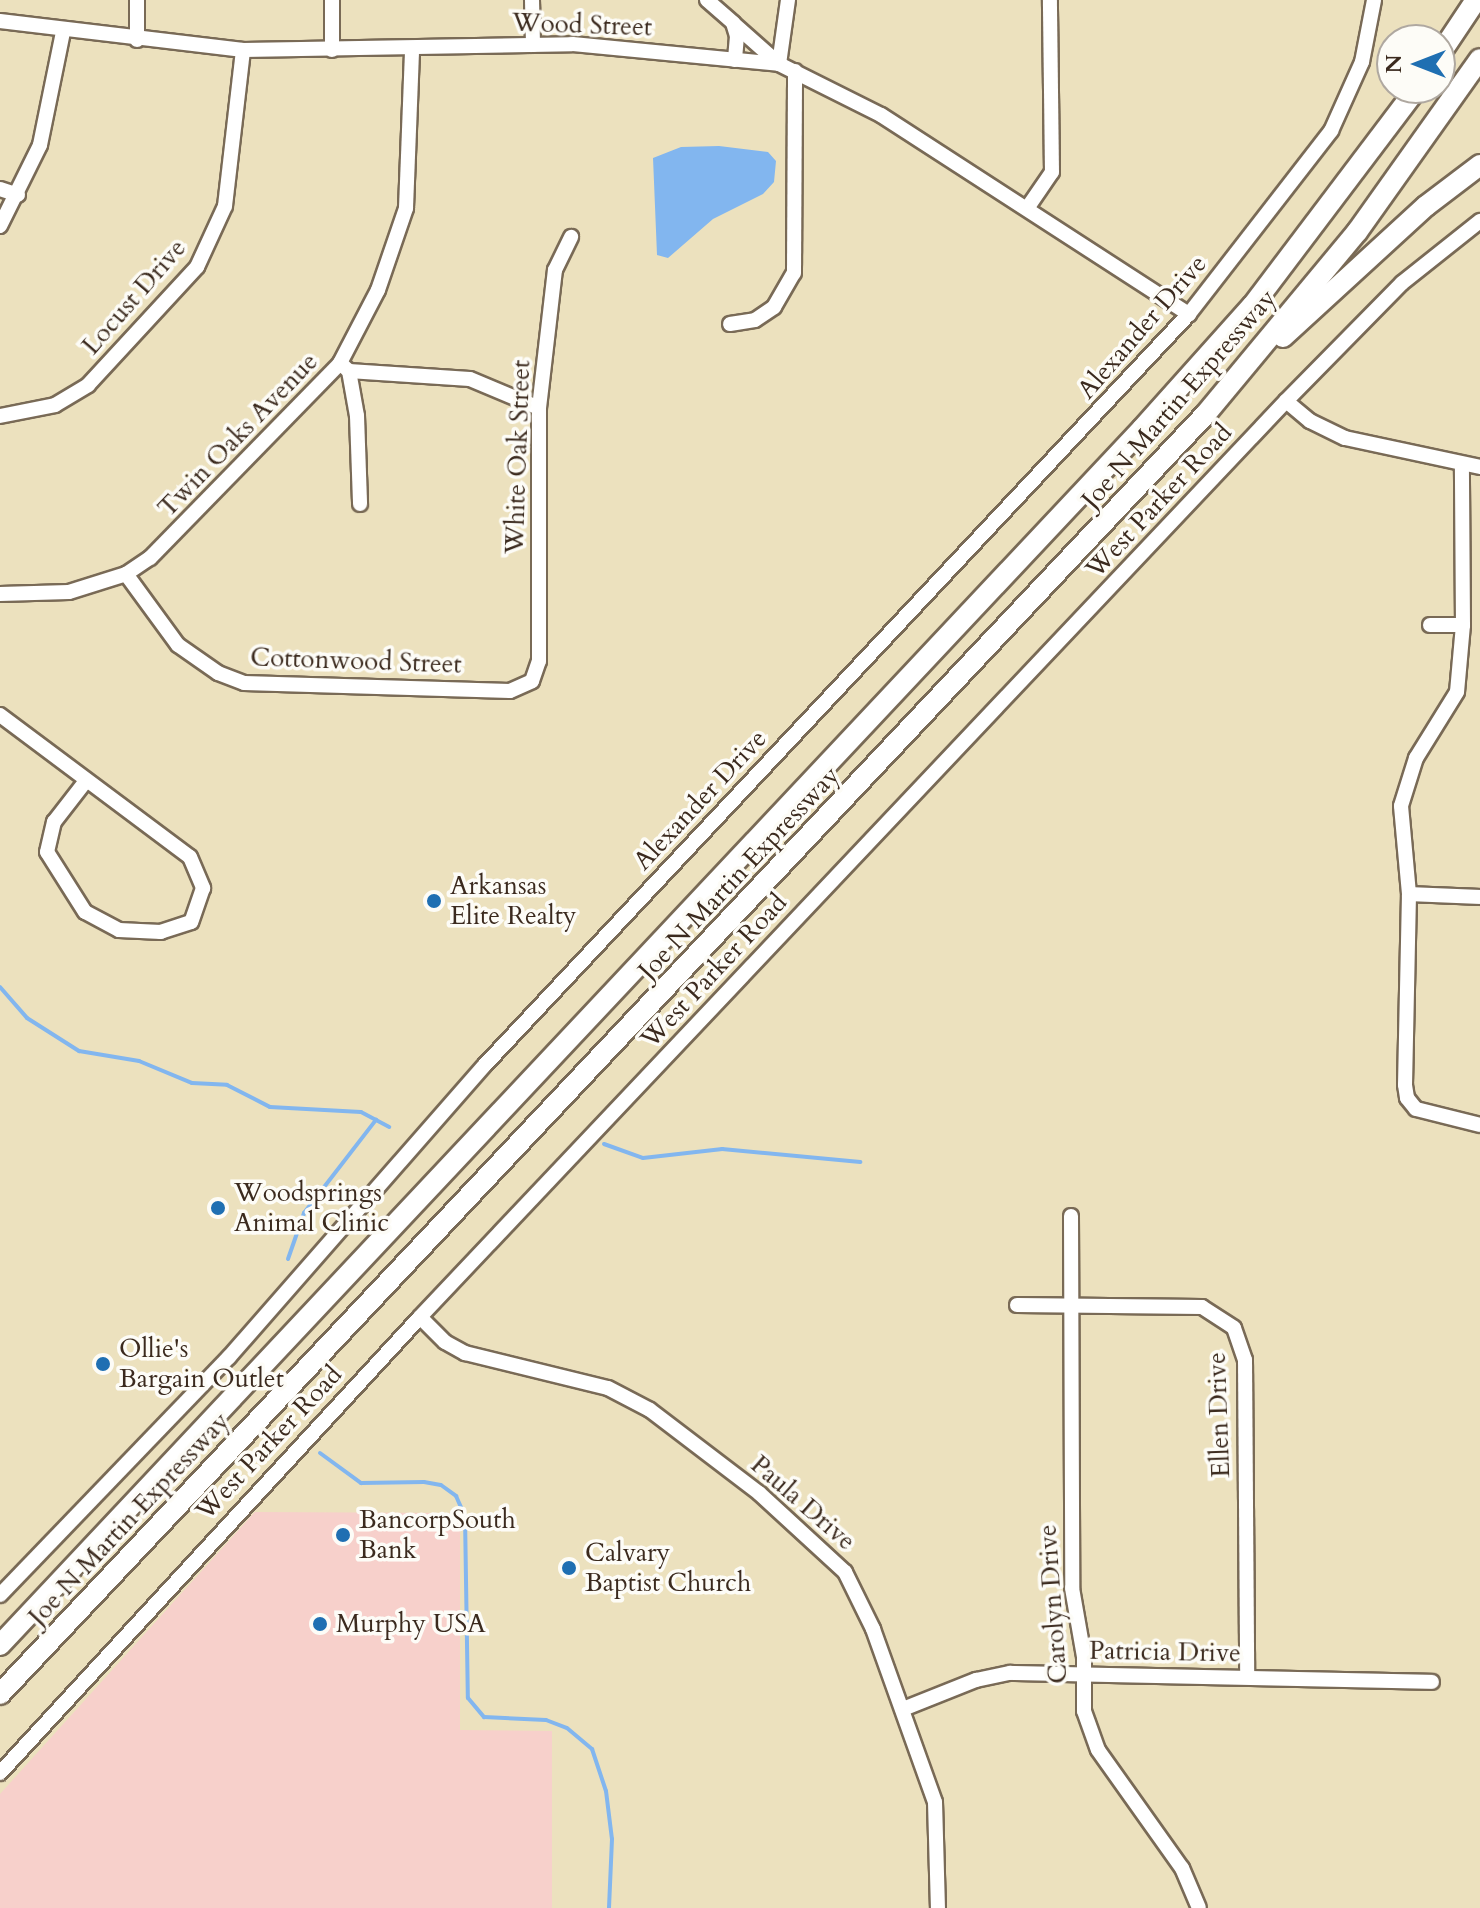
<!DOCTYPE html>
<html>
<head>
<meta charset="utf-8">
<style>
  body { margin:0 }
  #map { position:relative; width:1480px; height:1908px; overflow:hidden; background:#ece1be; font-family:Cardo,serif }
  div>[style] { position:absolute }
  .built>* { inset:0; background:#f7d0cb }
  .water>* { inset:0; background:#82b6ef }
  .stream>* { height:4px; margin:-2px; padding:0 2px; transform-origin:2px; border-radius:2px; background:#82b6ef }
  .roads { filter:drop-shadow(2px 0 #796a56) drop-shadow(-2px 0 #796a56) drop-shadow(0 2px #796a56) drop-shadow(0 -2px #796a56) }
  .minor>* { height:14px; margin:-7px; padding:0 7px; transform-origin:7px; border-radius:7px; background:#fff }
  .highway>* { height:20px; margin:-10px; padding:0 10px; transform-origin:10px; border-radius:10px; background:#fff }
  .dots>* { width:22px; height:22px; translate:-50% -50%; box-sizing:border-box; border:4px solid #fdfcf7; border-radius:50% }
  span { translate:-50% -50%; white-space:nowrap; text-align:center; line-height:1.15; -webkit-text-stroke:7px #fdfcf7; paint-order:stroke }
  .street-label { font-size:26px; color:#3b2a1e }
  .poi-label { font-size:26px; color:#3b2a1e }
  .left { translate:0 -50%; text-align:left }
  .north { position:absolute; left:1376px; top:24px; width:80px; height:80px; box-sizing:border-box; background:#fdfcf7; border:2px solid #afa8a0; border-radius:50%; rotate:270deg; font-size:22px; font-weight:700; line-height:32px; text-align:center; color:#3b2a1e }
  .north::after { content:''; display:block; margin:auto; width:28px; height:36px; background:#1f6fb2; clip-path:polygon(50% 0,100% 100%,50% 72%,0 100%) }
</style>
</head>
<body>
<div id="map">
  <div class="built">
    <i style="clip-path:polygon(255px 1512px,460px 1513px,460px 1730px,552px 1731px,552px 1908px,0 1908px,0 1794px)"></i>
  </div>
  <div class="water">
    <i style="clip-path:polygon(719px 146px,768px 152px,776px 161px,774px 182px,763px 194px,713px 219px,668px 258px,657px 255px,653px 158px,681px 147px)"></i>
  </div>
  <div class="stream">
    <i style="left:0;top:987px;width:41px;rotate:48.9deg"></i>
    <i style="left:27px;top:1018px;width:62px;rotate:32.4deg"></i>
    <i style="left:79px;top:1051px;width:61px;rotate:9.5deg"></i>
    <i style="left:139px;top:1061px;width:57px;rotate:22.5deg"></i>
    <i style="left:192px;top:1083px;width:35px;rotate:3deg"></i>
    <i style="left:227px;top:1085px;width:48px;rotate:27.1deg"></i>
    <i style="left:270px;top:1107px;width:91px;rotate:3.1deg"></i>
    <i style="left:361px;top:1112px;width:32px;rotate:28deg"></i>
    <i style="left:604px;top:1144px;width:41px;rotate:19.7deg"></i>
    <i style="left:643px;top:1158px;width:80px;rotate:-6.5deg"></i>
    <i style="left:722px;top:1149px;width:139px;rotate:5.4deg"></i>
    <i style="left:288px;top:1259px;width:49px;rotate:-70.8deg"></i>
    <i style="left:304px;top:1213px;width:118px;rotate:-52.3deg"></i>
    <i style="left:320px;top:1453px;width:51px;rotate:36.2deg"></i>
    <i style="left:361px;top:1483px;width:63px;rotate:-0.9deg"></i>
    <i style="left:424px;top:1482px;width:17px;rotate:10deg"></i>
    <i style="left:441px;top:1485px;width:19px;rotate:36deg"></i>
    <i style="left:456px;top:1496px;width:22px;rotate:66deg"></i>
    <i style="left:465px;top:1516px;width:182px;rotate:89.1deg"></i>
    <i style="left:468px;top:1698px;width:25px;rotate:50deg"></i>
    <i style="left:484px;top:1717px;width:62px;rotate:2.8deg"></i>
    <i style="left:546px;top:1720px;width:22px;rotate:21deg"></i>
    <i style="left:567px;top:1728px;width:33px;rotate:40deg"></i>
    <i style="left:592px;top:1749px;width:44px;rotate:71.6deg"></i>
    <i style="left:606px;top:1791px;width:48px;rotate:82.9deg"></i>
    <i style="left:612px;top:1839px;width:69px;rotate:92.5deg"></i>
  </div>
  <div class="roads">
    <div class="minor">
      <i style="left:332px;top:0;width:50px;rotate:90deg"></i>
      <i style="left:532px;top:0;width:45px;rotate:88.7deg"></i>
      <i style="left:707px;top:0;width:35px;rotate:41deg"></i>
      <i style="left:733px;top:23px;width:14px;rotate:73deg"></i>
      <i style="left:737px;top:36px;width:24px;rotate:95deg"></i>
      <i style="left:0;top:21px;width:245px;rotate:6.8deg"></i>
      <i style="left:243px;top:50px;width:329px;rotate:-1deg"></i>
      <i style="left:572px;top:44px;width:208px;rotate:5.5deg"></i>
      <i style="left:779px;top:64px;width:114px;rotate:26.6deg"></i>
      <i style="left:881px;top:115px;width:367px;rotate:32.9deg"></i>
      <i style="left:734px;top:24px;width:60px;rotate:41.6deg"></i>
      <i style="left:137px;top:40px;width:40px;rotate:-90deg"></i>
      <i style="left:779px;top:64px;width:65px;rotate:-82deg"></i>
      <i style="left:0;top:189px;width:19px;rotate:18deg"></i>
      <i style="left:1028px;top:207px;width:42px;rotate:-55.6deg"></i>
      <i style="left:1052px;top:172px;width:172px;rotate:-90.7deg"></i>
      <i style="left:0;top:226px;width:90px;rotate:-63.7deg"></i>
      <i style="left:40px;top:145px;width:115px;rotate:-78.5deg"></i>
      <i style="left:730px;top:324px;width:25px;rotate:-9deg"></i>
      <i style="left:755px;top:320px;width:23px;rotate:-34deg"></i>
      <i style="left:774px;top:307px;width:39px;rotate:-60deg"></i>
      <i style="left:794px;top:273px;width:202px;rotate:-89.7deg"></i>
      <i style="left:340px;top:363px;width:12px;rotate:42deg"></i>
      <i style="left:349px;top:371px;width:121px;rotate:3.8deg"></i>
      <i style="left:470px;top:379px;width:75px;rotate:22.8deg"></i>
      <i style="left:349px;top:371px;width:46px;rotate:79.9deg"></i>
      <i style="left:357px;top:416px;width:88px;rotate:88deg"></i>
      <i style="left:1286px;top:401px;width:31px;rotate:40deg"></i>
      <i style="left:1310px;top:421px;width:39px;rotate:26deg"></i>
      <i style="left:1345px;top:438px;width:138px;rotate:12.1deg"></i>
      <i style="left:0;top:416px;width:56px;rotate:-11.3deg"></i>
      <i style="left:55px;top:405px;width:39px;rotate:-31deg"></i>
      <i style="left:88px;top:385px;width:161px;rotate:-47.3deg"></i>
      <i style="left:197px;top:267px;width:67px;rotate:-65.3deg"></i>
      <i style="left:225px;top:206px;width:157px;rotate:-83.4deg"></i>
      <i style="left:126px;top:574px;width:88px;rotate:53.8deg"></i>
      <i style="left:178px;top:645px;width:49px;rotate:35deg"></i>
      <i style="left:218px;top:673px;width:28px;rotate:21deg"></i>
      <i style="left:244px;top:683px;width:266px;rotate:1.7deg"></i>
      <i style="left:510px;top:691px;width:24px;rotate:-24deg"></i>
      <i style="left:532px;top:681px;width:21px;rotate:-71deg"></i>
      <i style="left:539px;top:661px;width:253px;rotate:-90deg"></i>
      <i style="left:539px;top:408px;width:139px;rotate:-83.4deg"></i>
      <i style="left:555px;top:270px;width:37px;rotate:-64deg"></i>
      <i style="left:0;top:594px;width:69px;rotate:-1.7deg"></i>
      <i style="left:69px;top:592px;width:60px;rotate:-17.5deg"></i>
      <i style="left:126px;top:574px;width:29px;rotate:-34deg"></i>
      <i style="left:150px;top:558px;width:272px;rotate:-45.7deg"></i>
      <i style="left:340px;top:363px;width:82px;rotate:-62.5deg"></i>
      <i style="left:378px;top:290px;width:87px;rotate:-71.1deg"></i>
      <i style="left:406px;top:208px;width:159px;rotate:-87.8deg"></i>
      <i style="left:1430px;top:625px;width:33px"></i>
      <i style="left:1463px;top:625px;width:160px;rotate:-90.4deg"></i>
      <i style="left:1463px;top:625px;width:67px;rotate:95.1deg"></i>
      <i style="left:1457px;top:692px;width:78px;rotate:121.8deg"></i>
      <i style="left:1416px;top:758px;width:50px;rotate:107.4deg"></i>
      <i style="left:1401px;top:806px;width:88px;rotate:84.8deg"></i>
      <i style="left:1409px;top:894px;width:191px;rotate:91.2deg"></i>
      <i style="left:1405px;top:1085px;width:13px;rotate:81deg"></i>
      <i style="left:1407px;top:1098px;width:14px;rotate:51deg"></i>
      <i style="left:1416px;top:1109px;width:66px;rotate:14deg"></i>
      <i style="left:0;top:715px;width:237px;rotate:36.8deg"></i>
      <i style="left:190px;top:857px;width:34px;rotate:67deg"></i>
      <i style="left:203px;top:888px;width:36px;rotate:109deg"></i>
      <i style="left:191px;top:922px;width:32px;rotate:162deg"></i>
      <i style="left:161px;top:932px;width:42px;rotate:-177.3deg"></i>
      <i style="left:119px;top:930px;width:38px;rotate:-152deg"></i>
      <i style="left:85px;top:912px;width:71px;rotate:-122.3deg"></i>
      <i style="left:47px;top:852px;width:31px;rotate:-77deg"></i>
      <i style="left:54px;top:822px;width:51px;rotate:-52.2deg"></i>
      <i style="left:1409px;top:894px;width:71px;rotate:2.4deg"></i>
      <i style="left:1071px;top:1216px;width:372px;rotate:89.8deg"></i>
      <i style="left:1072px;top:1588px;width:70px;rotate:80.1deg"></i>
      <i style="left:1084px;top:1657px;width:54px;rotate:90deg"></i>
      <i style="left:1084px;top:1711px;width:41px;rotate:70.3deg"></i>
      <i style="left:1098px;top:1750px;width:145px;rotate:54.6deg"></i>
      <i style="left:1182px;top:1868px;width:43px;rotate:67deg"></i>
      <i style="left:1017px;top:1305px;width:185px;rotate:0.6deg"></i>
      <i style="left:1202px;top:1307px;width:38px;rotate:33deg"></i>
      <i style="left:1234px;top:1328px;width:34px;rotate:71deg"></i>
      <i style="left:1245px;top:1360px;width:317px;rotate:89.6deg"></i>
      <i style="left:420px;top:1317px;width:35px;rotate:45deg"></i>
      <i style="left:445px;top:1342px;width:23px;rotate:29deg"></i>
      <i style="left:465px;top:1353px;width:147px;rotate:13.8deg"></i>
      <i style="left:608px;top:1388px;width:47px;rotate:27.6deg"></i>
      <i style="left:650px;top:1410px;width:137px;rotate:37.3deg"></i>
      <i style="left:759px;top:1493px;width:117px;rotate:42.6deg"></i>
      <i style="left:845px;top:1572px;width:64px;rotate:63.8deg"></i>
      <i style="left:873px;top:1629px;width:184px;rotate:70.3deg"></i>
      <i style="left:935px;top:1802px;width:106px;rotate:88.4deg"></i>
      <i style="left:0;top:1595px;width:330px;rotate:-46.1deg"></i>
      <i style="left:229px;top:1357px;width:386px;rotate:-48.8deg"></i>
      <i style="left:483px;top:1067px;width:1032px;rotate:-46.85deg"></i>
      <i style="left:1189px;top:314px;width:232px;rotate:-52.2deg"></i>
      <i style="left:1331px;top:131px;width:76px;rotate:-65.8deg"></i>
      <i style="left:1362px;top:62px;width:63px;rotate:-79deg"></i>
      <i style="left:903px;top:1709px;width:79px;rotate:-21.7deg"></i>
      <i style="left:976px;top:1680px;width:35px;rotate:-12deg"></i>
      <i style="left:1010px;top:1673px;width:422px;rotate:1.2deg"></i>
      <i style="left:0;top:1773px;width:620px;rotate:-47.35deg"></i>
      <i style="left:420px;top:1317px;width:1261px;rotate:-46.61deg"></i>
      <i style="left:1286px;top:401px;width:165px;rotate:-45.5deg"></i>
      <i style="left:1402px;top:283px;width:100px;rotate:-38.5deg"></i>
    </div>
    <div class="highway">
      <i style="left:1440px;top:54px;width:65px;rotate:-56.3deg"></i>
      <i style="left:1283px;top:337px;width:194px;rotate:-42.5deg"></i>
      <i style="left:1426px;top:206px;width:68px;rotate:-37.2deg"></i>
      <i style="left:0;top:1645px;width:1668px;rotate:-46.8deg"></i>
      <i style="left:1142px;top:429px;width:166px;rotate:-48.2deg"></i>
      <i style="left:1253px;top:305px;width:272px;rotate:-52.9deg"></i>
      <i style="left:0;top:1694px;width:1757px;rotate:-46.71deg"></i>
      <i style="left:1205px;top:415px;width:238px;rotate:-50.3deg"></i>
      <i style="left:1357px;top:232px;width:212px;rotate:-54.6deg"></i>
    </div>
  </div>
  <div class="dots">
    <i style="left:434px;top:901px;background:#1f6fb2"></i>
    <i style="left:218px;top:1208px;background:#1f6fb2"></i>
    <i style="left:103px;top:1364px;background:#1f6fb2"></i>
    <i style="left:343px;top:1535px;background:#1f6fb2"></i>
    <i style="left:569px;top:1568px;background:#1f6fb2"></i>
    <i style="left:320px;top:1624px;background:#1f6fb2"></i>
  </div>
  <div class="street-label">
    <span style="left:582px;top:25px;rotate:2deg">Wood Street</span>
    <span style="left:134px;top:297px;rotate:-49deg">Locust Drive</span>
    <span style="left:1142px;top:327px;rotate:-49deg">Alexander Drive</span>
    <span style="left:1179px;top:399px;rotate:-49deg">Joe N Martin Expressway</span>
    <span style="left:238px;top:435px;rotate:-46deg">Twin Oaks Avenue</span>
    <span style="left:518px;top:457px;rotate:-88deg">White Oak Street</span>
    <span style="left:1159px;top:501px;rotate:-47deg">West Parker Road</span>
    <span style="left:356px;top:661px;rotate:2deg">Cottonwood Street</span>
    <span style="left:700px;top:800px;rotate:-47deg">Alexander Drive</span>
    <span style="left:739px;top:873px;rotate:-47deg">Joe N Martin Expressway</span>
    <span style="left:714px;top:971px;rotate:-47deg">West Parker Road</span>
    <span style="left:1219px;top:1415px;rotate:-92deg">Ellen Drive</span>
    <span style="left:269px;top:1443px;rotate:-47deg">West Parker Road</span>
    <span style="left:803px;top:1503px;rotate:41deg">Paula Drive</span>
    <span style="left:129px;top:1519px;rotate:-47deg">Joe N Martin Expressway</span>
    <span style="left:1053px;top:1604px;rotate:-94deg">Carolyn Drive</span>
    <span style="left:1165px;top:1652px;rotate:1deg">Patricia Drive</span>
  </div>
  <div class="poi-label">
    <span class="left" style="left:450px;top:901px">Arkansas<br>Elite Realty</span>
    <span class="left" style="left:234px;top:1208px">Woodsprings<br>Animal Clinic</span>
    <span class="left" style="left:119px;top:1364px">Ollie's<br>Bargain Outlet</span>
    <span class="left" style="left:359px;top:1535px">BancorpSouth<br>Bank</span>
    <span class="left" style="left:585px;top:1568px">Calvary<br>Baptist Church</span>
    <span class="left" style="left:336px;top:1624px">Murphy USA</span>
  </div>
  <div class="north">N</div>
</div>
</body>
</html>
